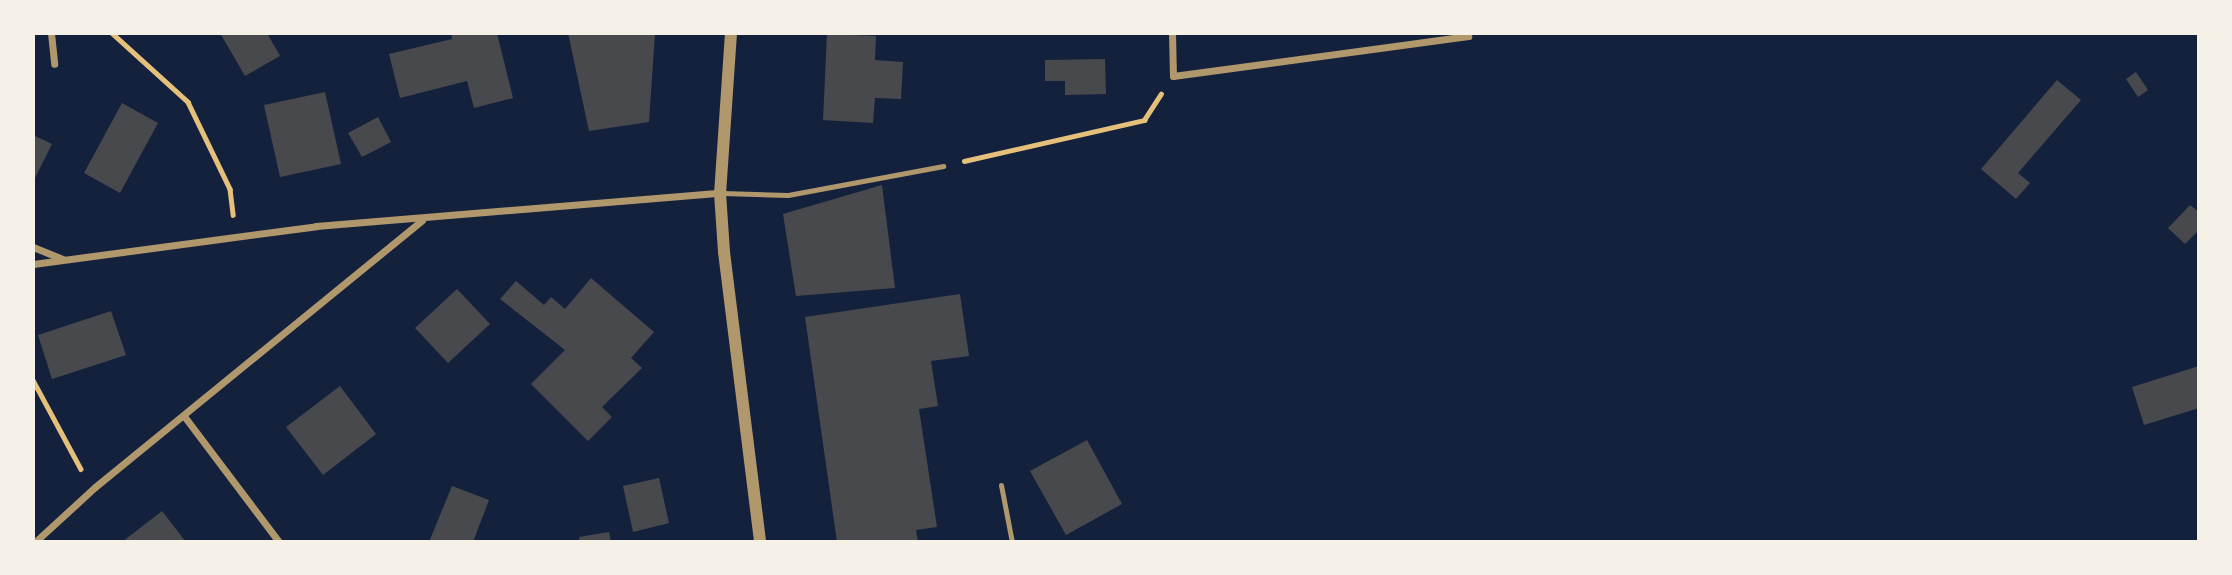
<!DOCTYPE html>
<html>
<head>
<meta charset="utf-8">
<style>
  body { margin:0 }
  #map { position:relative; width:2232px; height:575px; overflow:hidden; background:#14213d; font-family:"Sofia Sans Condensed",sans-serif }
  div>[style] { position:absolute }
  .building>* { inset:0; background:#48494c }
  .path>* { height:4.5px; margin:-2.25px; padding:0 2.25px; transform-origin:2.25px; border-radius:2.25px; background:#e5c07b }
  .service>* { height:5px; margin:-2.5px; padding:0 2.5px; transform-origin:2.5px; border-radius:2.5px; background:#b1986c }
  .minor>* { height:7px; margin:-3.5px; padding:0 3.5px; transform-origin:3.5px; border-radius:3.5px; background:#b1986c }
  .tertiary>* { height:12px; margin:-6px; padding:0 6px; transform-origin:6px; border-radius:6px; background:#b1986c }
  span { translate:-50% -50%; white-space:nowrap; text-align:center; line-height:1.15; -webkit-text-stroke:5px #f6f1e7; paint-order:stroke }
  .frame { position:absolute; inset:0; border:35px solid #f6f1e7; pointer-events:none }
</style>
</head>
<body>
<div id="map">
  <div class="building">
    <i style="clip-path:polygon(220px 33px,267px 33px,280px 56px,245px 76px)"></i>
    <i style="clip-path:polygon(451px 33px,497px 33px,513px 98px,474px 108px,467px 81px,400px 98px,389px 54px,452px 39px)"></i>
    <i style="clip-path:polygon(568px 33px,655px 33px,649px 122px,589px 131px)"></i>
    <i style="clip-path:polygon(827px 34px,876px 36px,875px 60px,903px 62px,901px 99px,875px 98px,873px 123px,823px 120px)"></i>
    <i style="clip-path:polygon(1105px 59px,1106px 94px,1065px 95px,1065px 81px,1045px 81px,1045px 60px)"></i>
    <i style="clip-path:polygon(2136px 72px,2148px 90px,2138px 97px,2126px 79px)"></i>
    <i style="clip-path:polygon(2057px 80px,2081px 100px,2018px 173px,2030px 183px,2016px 199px,1981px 169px)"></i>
    <i style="clip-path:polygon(325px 92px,341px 164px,280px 177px,264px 105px)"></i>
    <i style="clip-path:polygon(122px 103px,158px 123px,120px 193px,84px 173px)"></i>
    <i style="clip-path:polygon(378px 117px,391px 142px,362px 157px,348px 133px)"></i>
    <i style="clip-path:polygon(33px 135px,52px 144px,33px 182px)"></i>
    <i style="clip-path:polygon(882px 185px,895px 288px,796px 296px,783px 214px)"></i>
    <i style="clip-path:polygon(2190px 205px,2199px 212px,2199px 230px,2185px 244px,2168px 228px)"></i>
    <i style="clip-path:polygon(591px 278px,654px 332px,631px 358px,642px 368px,602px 407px,612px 417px,588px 441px,531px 384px,565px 350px,500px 299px,516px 281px,544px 305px,551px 297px,565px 309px)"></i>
    <i style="clip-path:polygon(457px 289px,490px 324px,448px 363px,415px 328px)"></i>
    <i style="clip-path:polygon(960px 294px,969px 356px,931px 361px,938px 406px,919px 409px,937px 527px,916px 530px,918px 542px,837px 542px,805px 317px)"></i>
    <i style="clip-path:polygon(111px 311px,126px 355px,52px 379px,38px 335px)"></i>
    <i style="clip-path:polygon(2199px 366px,2199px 408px,2144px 425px,2132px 387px)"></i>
    <i style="clip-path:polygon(340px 386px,376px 434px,323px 475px,286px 427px)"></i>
    <i style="clip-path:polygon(1087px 440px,1122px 504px,1066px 535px,1030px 471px)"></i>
    <i style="clip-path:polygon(659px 478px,669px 523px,633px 532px,623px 486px)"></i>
    <i style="clip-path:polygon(452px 486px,489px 500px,473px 542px,429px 542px)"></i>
    <i style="clip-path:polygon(162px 511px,186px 542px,122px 542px)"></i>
    <i style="clip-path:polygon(609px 532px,611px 542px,580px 542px,579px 537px)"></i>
  </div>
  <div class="path">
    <i style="left:112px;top:33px;width:103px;rotate:42.2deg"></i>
    <i style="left:188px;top:102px;width:97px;rotate:64.2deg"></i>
    <i style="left:230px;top:189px;width:26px;rotate:83deg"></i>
    <i style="left:964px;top:161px;width:185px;rotate:-12.8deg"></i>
    <i style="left:1144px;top:120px;width:31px;rotate:-57deg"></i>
    <i style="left:33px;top:380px;width:101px;rotate:61.7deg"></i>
  </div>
  <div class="service">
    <i style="left:722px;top:193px;width:66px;rotate:1.7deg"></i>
    <i style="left:788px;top:195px;width:158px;rotate:-10.6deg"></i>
    <i style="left:1001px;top:485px;width:58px;rotate:79.1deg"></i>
  </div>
  <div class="minor">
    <i style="left:51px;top:33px;width:31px;rotate:84deg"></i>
    <i style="left:1172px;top:33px;width:43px;rotate:88.7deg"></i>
    <i style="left:1173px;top:76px;width:298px;rotate:-7.7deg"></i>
    <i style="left:1468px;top:36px;width:3px;rotate:-90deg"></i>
    <i style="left:33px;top:247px;width:32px;rotate:22deg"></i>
    <i style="left:33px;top:264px;width:286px;rotate:-7.6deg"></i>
    <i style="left:316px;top:226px;width:405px;rotate:-4.7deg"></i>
    <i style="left:184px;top:416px;width:158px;rotate:53deg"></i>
    <i style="left:35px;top:542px;width:81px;rotate:-42.5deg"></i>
    <i style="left:95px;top:487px;width:422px;rotate:-39.2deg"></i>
  </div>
  <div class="tertiary">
    <i style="left:731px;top:33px;width:160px;rotate:93.9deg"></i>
    <i style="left:720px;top:193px;width:59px;rotate:86.1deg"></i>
    <i style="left:724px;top:252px;width:292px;rotate:82.9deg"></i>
  </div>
  <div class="frame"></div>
</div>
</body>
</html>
